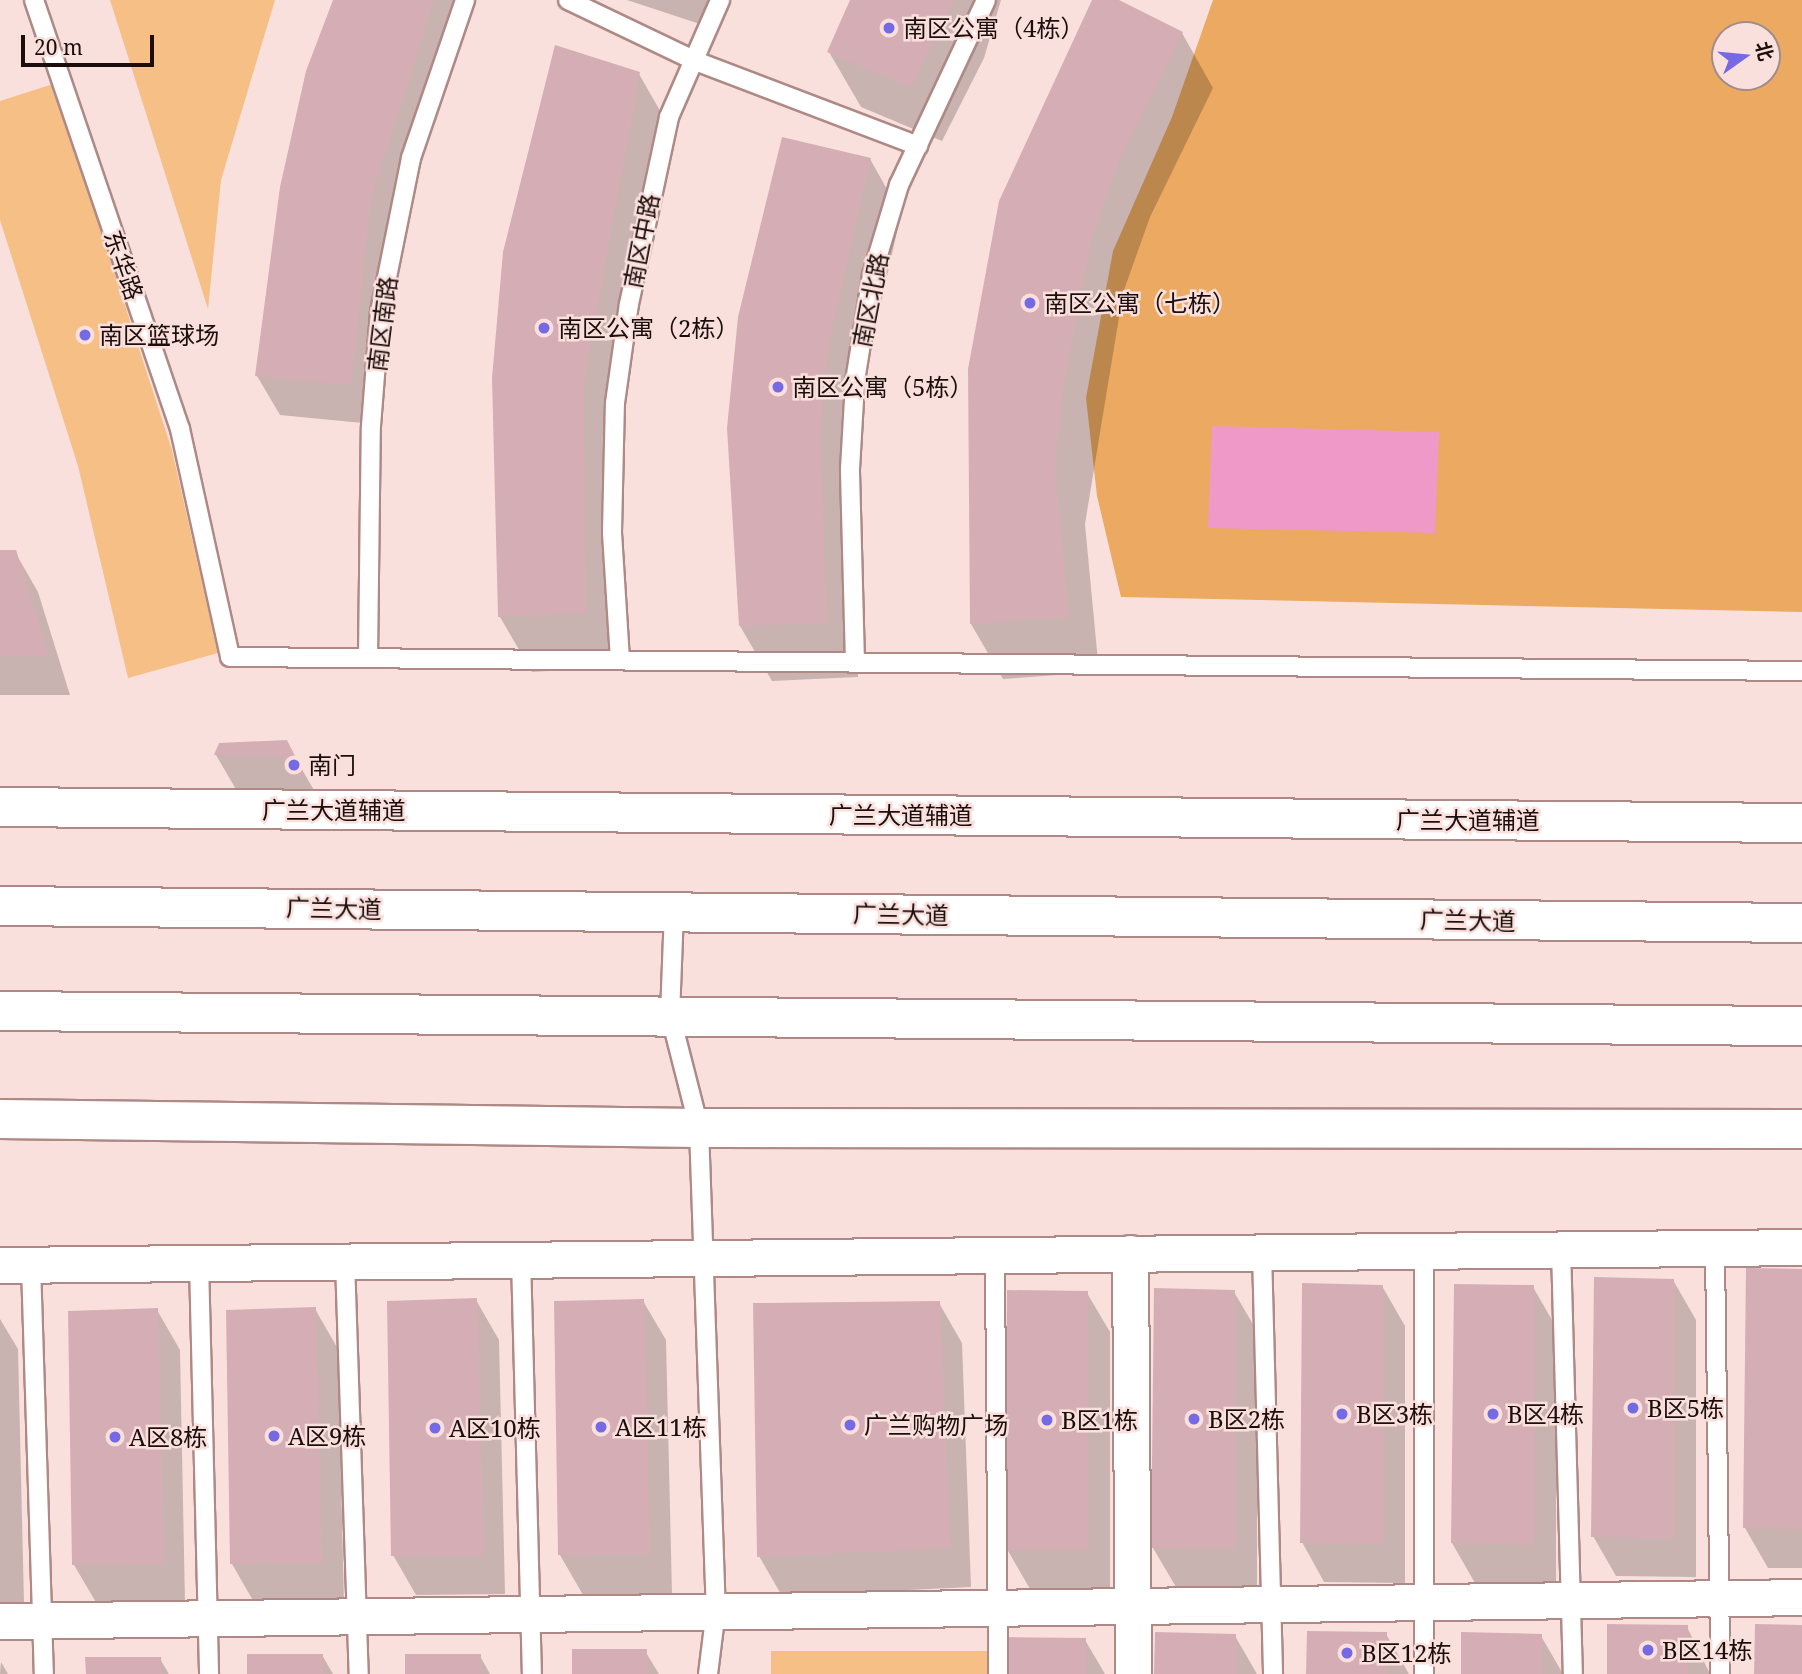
<!DOCTYPE html>
<html>
<head>
<meta charset="utf-8">
<style>
  body { margin:0 }
  #map { position:relative; width:1802px; height:1674px; overflow:hidden; background:#fae0dd; font-family:"Noto Serif","Noto Sans SC",serif }
  div>[style] { position:absolute }
  .green>* { inset:0; background:#f6bf86 }
  .forest>* { inset:0; background:#eca961 }
  .water>* { inset:0; background:#ef99c9 }
  .shadow>* { inset:0; background:#0003 }
  .building>* { inset:0; background:#d5aeb5 }
  .roads { filter:drop-shadow(2px 0 #af8985) drop-shadow(-2px 0 #af8985) drop-shadow(0 2px #af8985) drop-shadow(0 -2px #af8985) }
  .lane>* { height:18px; margin:-9px; padding:0 9px; transform-origin:9px; border-radius:9px; background:#fff }
  .street>* { height:35px; margin:-17.5px; padding:0 17.5px; transform-origin:17.5px; border-radius:17.5px; background:#fff }
  .secondary>* { height:38px; margin:-19px; padding:0 19px; transform-origin:19px; border-radius:19px; background:#fff }
  .primary>* { height:38px; margin:-19px; padding:0 19px; transform-origin:19px; border-radius:19px; background:#fff }
  .dots>* { width:19px; height:19px; translate:-50% -50%; box-sizing:border-box; border:4px solid #fae0dd; border-radius:50% }
  span { translate:-50% -50%; white-space:nowrap; text-align:center; line-height:1.15; -webkit-text-stroke:5px #fae0dd; paint-order:stroke }
  .poi-label { font-size:24px; color:#1b0e0c }
  .left { translate:0 -50%; text-align:left }
  .street-label { font-size:24px; color:#1b0e0c }
  .north { position:absolute; left:1711px; top:21px; width:70px; height:70px; box-sizing:border-box; background:#fae0dd; border:2px solid #a18c89; border-radius:50%; rotate:75deg; font-size:19px; font-weight:700; line-height:28px; text-align:center; color:#1b0e0c }
  .north::after { content:''; display:block; margin:auto; width:24px; height:32px; background:#7669e4; clip-path:polygon(50% 0,100% 100%,50% 72%,0 100%) }
  .scale { position:absolute; left:21px; top:35px; width:133px; height:32px; box-sizing:border-box; border:4px solid #1b0e0c; border-top:0; padding-left:9px; font-size:21px; line-height:24px; white-space:nowrap; color:#1b0e0c; -webkit-text-stroke:5px #fae0dd; paint-order:stroke }
</style>
</head>
<body>
<div id="map">
  <div class="green">
    <i style="clip-path:polygon(110px 0,275px 0,221px 180px,208px 309px)"></i>
    <i style="clip-path:polygon(53px 84px,172px 450px,218px 653px,128px 678px,78px 466px,0 220px,0 101px)"></i>
    <i style="clip-path:polygon(771px 1651px,989px 1651px,989px 1674px,771px 1674px)"></i>
  </div>
  <div class="forest">
    <i style="clip-path:polygon(evenodd,1213px 0,1802px 0,1802px 612px,1121px 597px,1097px 496px,1086px 398px,1113px 251px,1172px 117px,1213px 0,1725px 35px,1767px 35px,1767px 77px,1725px 77px,1725px 35px)"></i>
  </div>
  <div class="water">
    <i style="clip-path:polygon(1212px 426px,1439px 432px,1435px 533px,1208px 528px)"></i>
  </div>
  <div class="shadow">
    <i style="clip-path:polygon(335px 0,469px 0,393px 240px,373px 424px,280px 415px,257px 376px)"></i>
    <i style="clip-path:polygon(627px 0,723px 0,715px 29px)"></i>
    <i style="clip-path:polygon(852px 0,1001px 0,984px 58px,942px 141px,861px 107px,829px 52px)"></i>
    <i style="clip-path:polygon(1094px 0,1115px 0,1182px 33px,1213px 88px,1150px 217px,1123px 293px,1085px 524px,1099px 672px,1003px 679px,971px 624px,969px 369px)"></i>
    <i style="clip-path:polygon(639px 74px,670px 128px,628px 335px,615px 436px,617px 667px,532px 672px,500px 617px)"></i>
    <i style="clip-path:polygon(870px 159px,901px 214px,859px 402px,851px 487px,858px 677px,772px 681px,740px 626px)"></i>
    <i style="clip-path:polygon(0 551px,15px 552px,38px 592px,70px 695px,0 695px)"></i>
    <i style="clip-path:polygon(286px 742px,318px 797px,334px 829px,328px 831px,315px 810px,248px 810px,216px 755px,220px 745px)"></i>
    <i style="clip-path:polygon(1802px 1271px,1802px 1568px,1768px 1568px,1745px 1528px)"></i>
    <i style="clip-path:polygon(1673px 1280px,1696px 1320px,1696px 1577px,1616px 1576px,1593px 1536px)"></i>
    <i style="clip-path:polygon(1382px 1286px,1405px 1326px,1405px 1583px,1324px 1582px,1302px 1542px)"></i>
    <i style="clip-path:polygon(1533px 1287px,1556px 1327px,1556px 1584px,1475px 1583px,1452px 1543px)"></i>
    <i style="clip-path:polygon(1234px 1292px,1257px 1331px,1257px 1588px,1176px 1587px,1153px 1548px)"></i>
    <i style="clip-path:polygon(1087px 1293px,1110px 1332px,1110px 1589px,1030px 1589px,1007px 1549px)"></i>
    <i style="clip-path:polygon(476px 1300px,499px 1340px,505px 1594px,416px 1595px,393px 1555px)"></i>
    <i style="clip-path:polygon(643px 1301px,666px 1340px,672px 1594px,583px 1595px,560px 1555px,556px 1302px)"></i>
    <i style="clip-path:polygon(939px 1303px,962px 1343px,971px 1587px,782px 1596px,759px 1556px)"></i>
    <i style="clip-path:polygon(315px 1309px,338px 1349px,344px 1603px,255px 1604px,232px 1564px,228px 1311px)"></i>
    <i style="clip-path:polygon(157px 1310px,180px 1350px,185px 1603px,97px 1604px,74px 1565px)"></i>
    <i style="clip-path:polygon(0 1319px,18px 1349px,24px 1603px,0 1604px)"></i>
    <i style="clip-path:polygon(1687px 1627px,1710px 1674px,1609px 1674px)"></i>
    <i style="clip-path:polygon(1386px 1634px,1409px 1674px,1308px 1674px)"></i>
    <i style="clip-path:polygon(1235px 1636px,1257px 1674px,1156px 1674px)"></i>
    <i style="clip-path:polygon(1541px 1636px,1563px 1674px,1463px 1674px)"></i>
    <i style="clip-path:polygon(1085px 1640px,1105px 1674px,1008px 1674px)"></i>
    <i style="clip-path:polygon(645px 1651px,659px 1674px,574px 1674px)"></i>
    <i style="clip-path:polygon(322px 1655px,333px 1674px,249px 1674px)"></i>
    <i style="clip-path:polygon(480px 1656px,490px 1674px,407px 1674px)"></i>
    <i style="clip-path:polygon(160px 1659px,169px 1674px,87px 1674px)"></i>
    <i style="clip-path:polygon(1px 1662px,8px 1674px,0 1674px)"></i>
  </div>
  <div class="building">
    <i style="clip-path:polygon(333px 0,434px 0,371px 199px,351px 385px,255px 376px,280px 187px,306px 71px)"></i>
    <i style="clip-path:polygon(850px 0,954px 0,911px 87px,827px 52px)"></i>
    <i style="clip-path:polygon(1092px 0,1119px 0,1183px 32px,1119px 161px,1092px 237px,1063px 387px,1055px 468px,1069px 617px,970px 624px,968px 369px,999px 201px)"></i>
    <i style="clip-path:polygon(555px 45px,640px 72px,584px 380px,586px 613px,498px 617px,492px 378px,503px 252px)"></i>
    <i style="clip-path:polygon(782px 137px,871px 158px,828px 346px,820px 431px,827px 623px,739px 626px,727px 428px,738px 317px)"></i>
    <i style="clip-path:polygon(0 550px,16px 550px,49px 656px,0 656px)"></i>
    <i style="clip-path:polygon(287px 740px,304px 774px,294px 777px,282px 755px,214px 755px,219px 743px)"></i>
    <i style="clip-path:polygon(1746px 1268px,1802px 1269px,1802px 1529px,1743px 1528px)"></i>
    <i style="clip-path:polygon(1594px 1277px,1674px 1279px,1674px 1538px,1591px 1537px)"></i>
    <i style="clip-path:polygon(1302px 1283px,1383px 1285px,1383px 1544px,1300px 1543px)"></i>
    <i style="clip-path:polygon(1454px 1284px,1534px 1285px,1534px 1545px,1451px 1543px)"></i>
    <i style="clip-path:polygon(1154px 1288px,1235px 1290px,1235px 1549px,1151px 1548px)"></i>
    <i style="clip-path:polygon(1007px 1290px,1088px 1291px,1088px 1550px,1005px 1550px)"></i>
    <i style="clip-path:polygon(477px 1298px,484px 1555px,391px 1556px,387px 1301px)"></i>
    <i style="clip-path:polygon(644px 1299px,650px 1554px,558px 1555px,554px 1301px)"></i>
    <i style="clip-path:polygon(940px 1301px,950px 1548px,757px 1557px,753px 1303px)"></i>
    <i style="clip-path:polygon(316px 1307px,322px 1563px,230px 1564px,226px 1310px)"></i>
    <i style="clip-path:polygon(158px 1308px,164px 1564px,72px 1565px,68px 1311px)"></i>
    <i style="clip-path:polygon(1607px 1624px,1688px 1625px,1688px 1674px,1607px 1674px)"></i>
    <i style="clip-path:polygon(1755px 1624px,1802px 1625px,1802px 1674px,1754px 1674px)"></i>
    <i style="clip-path:polygon(1307px 1631px,1387px 1632px,1387px 1674px,1306px 1674px)"></i>
    <i style="clip-path:polygon(1155px 1632px,1236px 1634px,1236px 1674px,1154px 1674px)"></i>
    <i style="clip-path:polygon(1461px 1632px,1542px 1634px,1542px 1674px,1461px 1674px)"></i>
    <i style="clip-path:polygon(1006px 1637px,1086px 1638px,1086px 1674px,1006px 1674px)"></i>
    <i style="clip-path:polygon(572px 1649px,647px 1649px,647px 1674px,572px 1674px)"></i>
    <i style="clip-path:polygon(247px 1654px,323px 1654px,323px 1674px,247px 1674px)"></i>
    <i style="clip-path:polygon(405px 1654px,481px 1654px,481px 1674px,405px 1674px)"></i>
    <i style="clip-path:polygon(85px 1657px,161px 1657px,162px 1674px,86px 1674px)"></i>
  </div>
  <div class="roads">
    <div class="lane">
      <i style="left:34px;top:0;width:453px;rotate:71.2deg"></i>
      <i style="left:180px;top:429px;width:233px;rotate:77.6deg"></i>
      <i style="left:230px;top:657px;width:1572px;rotate:0.51deg"></i>
      <i style="left:568px;top:0;width:139px;rotate:25.6deg"></i>
      <i style="left:693px;top:60px;width:241px;rotate:20.9deg"></i>
      <i style="left:368px;top:658px;width:232px;rotate:-89.3deg"></i>
      <i style="left:371px;top:426px;width:114px;rotate:-85.5deg"></i>
      <i style="left:380px;top:312px;width:157px;rotate:-78.6deg"></i>
      <i style="left:411px;top:158px;width:167px;rotate:-71.1deg"></i>
      <i style="left:620px;top:660px;width:128px;rotate:-93.6deg"></i>
      <i style="left:612px;top:532px;width:129px;rotate:-88.7deg"></i>
      <i style="left:615px;top:403px;width:100px;rotate:-82deg"></i>
      <i style="left:629px;top:304px;width:191px;rotate:-77.9deg"></i>
      <i style="left:669px;top:117px;width:128px;rotate:-66.4deg"></i>
      <i style="left:855px;top:663px;width:194px;rotate:-91.5deg"></i>
      <i style="left:850px;top:469px;width:88px;rotate:-86.7deg"></i>
      <i style="left:855px;top:381px;width:107px;rotate:-80.9deg"></i>
      <i style="left:872px;top:275px;width:94px;rotate:-73.3deg"></i>
      <i style="left:899px;top:185px;width:204px;rotate:-64.8deg"></i>
      <i style="left:674px;top:911px;width:103px;rotate:92.2deg"></i>
      <i style="left:670px;top:1014px;width:118px;rotate:75.7deg"></i>
      <i style="left:699px;top:1128px;width:482px;rotate:88deg"></i>
      <i style="left:716px;top:1610px;width:64px;rotate:97.1deg"></i>
      <i style="left:1715px;top:1248px;width:426px;rotate:89.3deg"></i>
      <i style="left:1561px;top:1249px;width:425px;rotate:88.4deg"></i>
      <i style="left:1262px;top:1252px;width:422px;rotate:88.5deg"></i>
      <i style="left:995px;top:1254px;width:420px;rotate:89.6deg"></i>
      <i style="left:521px;top:1258px;width:416px;rotate:88.5deg"></i>
      <i style="left:345px;top:1261px;width:413px;rotate:88.1deg"></i>
      <i style="left:199px;top:1262px;width:412px;rotate:88.6deg"></i>
      <i style="left:31px;top:1265px;width:409px;rotate:88.2deg"></i>
      <i style="left:1424px;top:1674px;width:424px;rotate:-90deg"></i>
    </div>
    <div class="street">
      <i style="left:1130px;top:1253px;width:421px;rotate:89.6deg"></i>
      <i style="left:0;top:1265px;width:1802px;rotate:-0.57deg"></i>
      <i style="left:0;top:1621px;width:1802px;rotate:-0.76deg"></i>
    </div>
    <div class="secondary">
      <i style="left:0;top:807px;width:1802px;rotate:0.51deg"></i>
      <i style="left:0;top:1119px;width:699px;rotate:0.74deg"></i>
      <i style="left:699px;top:1128px;width:1103px;rotate:0.05deg"></i>
    </div>
    <div class="primary">
      <i style="left:0;top:906px;width:1802px;rotate:0.54deg"></i>
      <i style="left:0;top:1011px;width:1802px;rotate:0.48deg"></i>
    </div>
  </div>
  <div class="dots">
    <i style="left:889px;top:28px;background:#7669e4"></i>
    <i style="left:1030px;top:303px;background:#7669e4"></i>
    <i style="left:544px;top:328px;background:#7669e4"></i>
    <i style="left:85px;top:335px;background:#7669e4"></i>
    <i style="left:778px;top:387px;background:#7669e4"></i>
    <i style="left:294px;top:765px;background:#7669e4"></i>
    <i style="left:1633px;top:1408px;background:#7669e4"></i>
    <i style="left:1342px;top:1414px;background:#7669e4"></i>
    <i style="left:1493px;top:1414px;background:#7669e4"></i>
    <i style="left:1194px;top:1419px;background:#7669e4"></i>
    <i style="left:1047px;top:1420px;background:#7669e4"></i>
    <i style="left:850px;top:1425px;background:#7669e4"></i>
    <i style="left:601px;top:1427px;background:#7669e4"></i>
    <i style="left:435px;top:1428px;background:#7669e4"></i>
    <i style="left:274px;top:1436px;background:#7669e4"></i>
    <i style="left:115px;top:1437px;background:#7669e4"></i>
    <i style="left:1648px;top:1650px;background:#7669e4"></i>
    <i style="left:1347px;top:1653px;background:#7669e4"></i>
  </div>
  <div class="poi-label">
    <span class="left" style="left:903px;top:28px">南区公寓（4栋）</span>
    <span class="left" style="left:1044px;top:303px">南区公寓（七栋）</span>
    <span class="left" style="left:558px;top:328px">南区公寓（2栋）</span>
    <span class="left" style="left:99px;top:335px">南区篮球场</span>
    <span class="left" style="left:792px;top:387px">南区公寓（5栋）</span>
    <span class="left" style="left:308px;top:765px">南门</span>
    <span class="left" style="left:1647px;top:1408px">B区5栋</span>
    <span class="left" style="left:1356px;top:1414px">B区3栋</span>
    <span class="left" style="left:1507px;top:1414px">B区4栋</span>
    <span class="left" style="left:1208px;top:1419px">B区2栋</span>
    <span class="left" style="left:1061px;top:1420px">B区1栋</span>
    <span class="left" style="left:864px;top:1425px">广兰购物广场</span>
    <span class="left" style="left:615px;top:1427px">A区11栋</span>
    <span class="left" style="left:449px;top:1428px">A区10栋</span>
    <span class="left" style="left:288px;top:1436px">A区9栋</span>
    <span class="left" style="left:129px;top:1437px">A区8栋</span>
    <span class="left" style="left:1662px;top:1650px">B区14栋</span>
    <span class="left" style="left:1361px;top:1653px">B区12栋</span>
  </div>
  <div class="street-label">
    <span style="left:641px;top:241px;rotate:-79deg">南区中路</span>
    <span style="left:124px;top:265px;rotate:71deg">东华路</span>
    <span style="left:870px;top:300px;rotate:-79deg">南区北路</span>
    <span style="left:382px;top:324px;rotate:-83deg">南区南路</span>
    <span style="left:334px;top:810px">广兰大道辅道</span>
    <span style="left:901px;top:815px">广兰大道辅道</span>
    <span style="left:1468px;top:820px">广兰大道辅道</span>
    <span style="left:334px;top:908px;rotate:1deg">广兰大道</span>
    <span style="left:901px;top:914px;rotate:1deg">广兰大道</span>
    <span style="left:1468px;top:920px;rotate:1deg">广兰大道</span>
  </div>
  <div class="north">北</div>
  <div class="scale">20 m</div>
</div>
</body>
</html>
